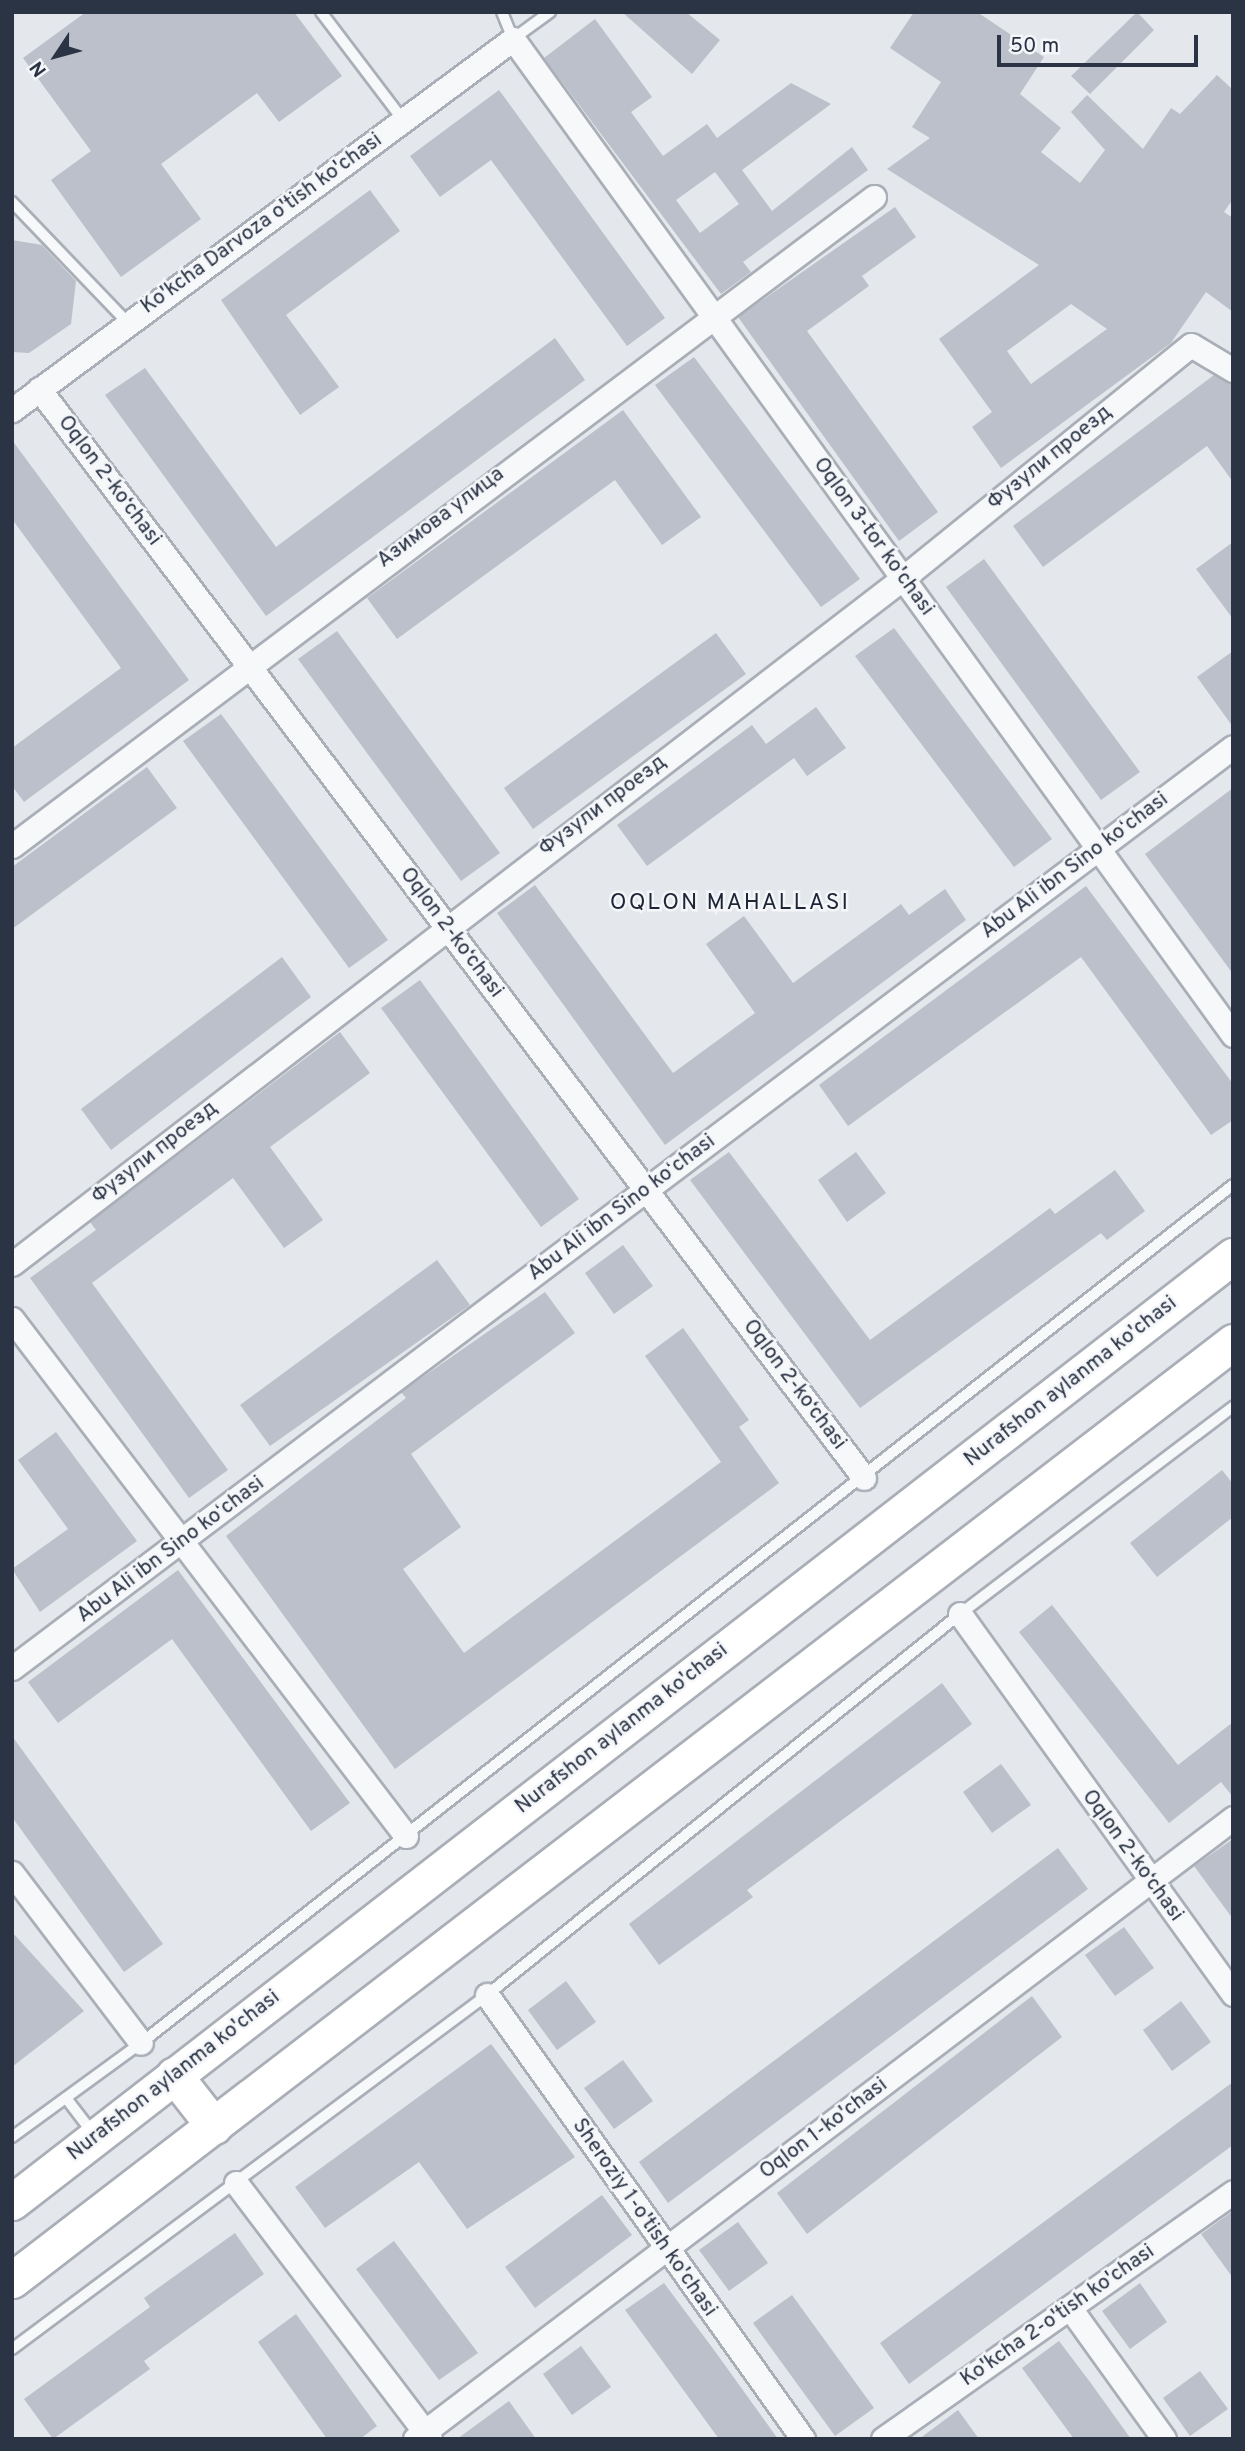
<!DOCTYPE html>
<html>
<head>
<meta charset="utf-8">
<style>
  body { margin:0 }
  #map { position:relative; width:1245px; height:2451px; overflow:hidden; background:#e4e7ec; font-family:Overpass,sans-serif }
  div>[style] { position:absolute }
  .building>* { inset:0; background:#bbc0ca }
  .roads { filter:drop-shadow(2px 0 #a9aeb7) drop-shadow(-2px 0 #a9aeb7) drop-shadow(0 2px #a9aeb7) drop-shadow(0 -2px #a9aeb7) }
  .lane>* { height:10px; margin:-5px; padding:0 5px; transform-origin:5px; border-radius:5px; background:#f7f8fa }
  .street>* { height:23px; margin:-11.5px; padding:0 11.5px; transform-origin:11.5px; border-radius:11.5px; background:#f7f8fa }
  .primary>* { height:35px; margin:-17.5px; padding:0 17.5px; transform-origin:17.5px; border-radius:17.5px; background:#fff }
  span { translate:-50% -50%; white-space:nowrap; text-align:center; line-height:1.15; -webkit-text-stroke:5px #f4f6f9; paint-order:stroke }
  .street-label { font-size:21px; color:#2b3445 }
  .neighbourhood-label { font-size:23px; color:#1d2536; letter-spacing:2px }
  .frame { position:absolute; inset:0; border:14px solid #2b3445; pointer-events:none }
  .north { position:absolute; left:21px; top:21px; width:70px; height:70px; -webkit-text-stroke:5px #f4f6f9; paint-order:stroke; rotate:234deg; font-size:19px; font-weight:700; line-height:28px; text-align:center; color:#2b3445 }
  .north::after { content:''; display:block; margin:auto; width:24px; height:32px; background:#2b3445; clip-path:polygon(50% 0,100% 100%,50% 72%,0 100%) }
  .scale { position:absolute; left:997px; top:35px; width:201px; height:32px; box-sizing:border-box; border:4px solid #2b3445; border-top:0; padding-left:9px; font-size:21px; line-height:24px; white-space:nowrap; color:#2b3445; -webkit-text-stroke:5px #f4f6f9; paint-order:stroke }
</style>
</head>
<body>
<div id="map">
  <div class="building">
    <i style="clip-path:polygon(86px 12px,294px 12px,342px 76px,279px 122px,257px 93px,161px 164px,201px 219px,121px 277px,51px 180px,91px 151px,23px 58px)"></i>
    <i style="clip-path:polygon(622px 12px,686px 12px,720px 40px,692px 74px)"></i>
    <i style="clip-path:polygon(evenodd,914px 12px,977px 12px,1044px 57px,1020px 94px,1061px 128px,1041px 152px,1080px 183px,1105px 150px,1071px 112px,1087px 95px,1143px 149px,1171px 108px,1180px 114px,1217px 75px,1233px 90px,1233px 199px,1224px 212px,1233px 218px,1233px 312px,1206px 292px,1171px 343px,1001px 468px,972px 427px,992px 412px,939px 339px,1039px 265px,887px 169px,930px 138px,912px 127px,941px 82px,890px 48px,914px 12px,1071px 304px,1107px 329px,1031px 384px,1007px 351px,1071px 304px)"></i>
    <i style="clip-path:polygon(1137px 12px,1154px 30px,1090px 94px,1071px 76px)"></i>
    <i style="clip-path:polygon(evenodd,595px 19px,652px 97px,631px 112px,663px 156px,707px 124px,717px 138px,791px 83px,831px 104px,742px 170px,772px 211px,852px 147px,868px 170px,743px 262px,751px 272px,721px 294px,544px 58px,595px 19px,715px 172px,739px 204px,700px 233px,676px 200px,715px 172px)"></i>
    <i style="clip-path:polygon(499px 90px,665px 318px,627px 346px,491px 160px,440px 197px,410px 156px)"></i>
    <i style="clip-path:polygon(370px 190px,400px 231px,286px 315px,339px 387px,300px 415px,221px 300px)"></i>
    <i style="clip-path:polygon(895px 207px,916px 237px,862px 276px,869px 286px,807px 331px,938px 512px,899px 541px,738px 317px)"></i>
    <i style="clip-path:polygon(12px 240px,42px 245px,76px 281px,71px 324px,29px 353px,12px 352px)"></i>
    <i style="clip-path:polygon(555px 338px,585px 380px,266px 616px,105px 395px,145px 368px,276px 547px)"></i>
    <i style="clip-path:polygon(694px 357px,860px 579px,821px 607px,655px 385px)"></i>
    <i style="clip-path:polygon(1214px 375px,1233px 384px,1233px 482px,1207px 446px,1043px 567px,1013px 526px)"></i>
    <i style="clip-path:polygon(623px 410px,701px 517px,662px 545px,615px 480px,397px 639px,367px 598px)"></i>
    <i style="clip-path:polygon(12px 440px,189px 680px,24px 802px,12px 786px,12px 748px,121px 668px,12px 519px)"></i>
    <i style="clip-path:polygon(1233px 542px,1233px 619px,1196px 569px)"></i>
    <i style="clip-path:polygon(984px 559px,1140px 772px,1101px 800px,946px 587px)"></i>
    <i style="clip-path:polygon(894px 628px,1052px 839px,1014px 867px,855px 656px)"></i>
    <i style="clip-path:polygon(337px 631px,500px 853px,461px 881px,298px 659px)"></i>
    <i style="clip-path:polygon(716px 633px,746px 674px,533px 829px,504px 788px)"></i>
    <i style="clip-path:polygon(1233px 651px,1233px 727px,1197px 677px)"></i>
    <i style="clip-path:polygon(816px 707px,846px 748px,807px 776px,794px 758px,647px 866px,617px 825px,752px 725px,766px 744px)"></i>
    <i style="clip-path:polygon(221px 714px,388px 940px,349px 968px,183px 741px)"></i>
    <i style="clip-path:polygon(147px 767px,177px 808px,12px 929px,12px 867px)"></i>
    <i style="clip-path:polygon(1233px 788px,1233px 974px,1145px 854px)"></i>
    <i style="clip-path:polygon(535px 885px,673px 1073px,755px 1013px,706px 944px,744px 916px,793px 983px,901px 904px,909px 915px,945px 889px,966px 920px,665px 1145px,497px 913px)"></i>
    <i style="clip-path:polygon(1086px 886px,1233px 1084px,1233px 1120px,1211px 1135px,1081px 957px,848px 1126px,819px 1085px)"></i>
    <i style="clip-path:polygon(282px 957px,311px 997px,111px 1150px,81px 1109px)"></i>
    <i style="clip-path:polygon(420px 980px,579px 1199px,541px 1227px,381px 1008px)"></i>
    <i style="clip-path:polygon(340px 1032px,370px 1073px,270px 1147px,323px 1220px,284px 1248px,233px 1178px,92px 1283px,228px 1470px,189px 1498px,30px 1278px,96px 1230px,90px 1222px)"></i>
    <i style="clip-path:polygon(729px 1152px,870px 1340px,1050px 1208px,1055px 1214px,1115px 1170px,1145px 1211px,1107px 1240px,1101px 1233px,860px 1408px,690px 1180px)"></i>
    <i style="clip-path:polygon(856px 1152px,886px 1193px,847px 1222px,818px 1180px)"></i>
    <i style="clip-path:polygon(623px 1245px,653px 1286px,614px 1314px,585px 1273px)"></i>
    <i style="clip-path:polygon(437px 1260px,470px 1305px,270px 1446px,240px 1405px)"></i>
    <i style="clip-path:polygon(545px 1292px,575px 1333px,411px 1454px,461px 1527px,403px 1569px,464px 1653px,721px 1462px,645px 1356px,683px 1328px,749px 1420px,739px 1427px,779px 1483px,395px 1769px,226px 1536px,406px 1398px,401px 1392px)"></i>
    <i style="clip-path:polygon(56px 1432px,137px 1541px,40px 1612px,12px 1569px,68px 1529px,18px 1460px)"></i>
    <i style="clip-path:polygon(1222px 1470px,1233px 1484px,1233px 1517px,1157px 1577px,1130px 1543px)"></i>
    <i style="clip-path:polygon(178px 1570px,350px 1803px,311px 1831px,172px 1639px,58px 1723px,28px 1682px)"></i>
    <i style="clip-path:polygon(1052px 1605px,1178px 1765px,1233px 1722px,1233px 1797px,1221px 1782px,1169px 1823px,1019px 1632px)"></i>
    <i style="clip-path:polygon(942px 1683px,972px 1724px,747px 1890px,753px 1897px,659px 1965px,629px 1924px)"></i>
    <i style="clip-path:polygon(12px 1736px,163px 1944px,124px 1972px,12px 1817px)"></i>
    <i style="clip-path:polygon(1001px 1764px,1031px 1805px,992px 1833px,963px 1792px)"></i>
    <i style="clip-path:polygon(1233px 1839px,1233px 1919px,1194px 1866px)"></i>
    <i style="clip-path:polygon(1058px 1848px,1088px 1889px,668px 2203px,639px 2162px)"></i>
    <i style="clip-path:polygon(1124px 1927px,1154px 1968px,1115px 1996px,1085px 1955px)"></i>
    <i style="clip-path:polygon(12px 1932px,84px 2011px,12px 2067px)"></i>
    <i style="clip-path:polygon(566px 1981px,596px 2022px,557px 2050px,528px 2010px)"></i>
    <i style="clip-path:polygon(1032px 1996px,1062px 2037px,807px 2234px,777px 2193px)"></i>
    <i style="clip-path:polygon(1181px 2001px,1211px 2042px,1172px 2071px,1143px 2030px)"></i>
    <i style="clip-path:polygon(491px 2044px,575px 2157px,467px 2229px,419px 2162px,325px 2228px,295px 2187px)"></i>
    <i style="clip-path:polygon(623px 2060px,653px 2101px,614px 2129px,584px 2088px)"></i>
    <i style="clip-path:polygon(1233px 2082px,1233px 2145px,909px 2384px,880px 2343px)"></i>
    <i style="clip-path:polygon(602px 2195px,632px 2235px,535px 2308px,505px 2267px)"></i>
    <i style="clip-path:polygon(1233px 2211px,1233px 2278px,1201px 2234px)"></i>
    <i style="clip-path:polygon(738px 2222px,768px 2263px,729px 2291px,699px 2250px)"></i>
    <i style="clip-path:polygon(235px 2233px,264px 2274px,144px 2361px,150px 2369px,53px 2439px,24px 2399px,150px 2307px,144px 2298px)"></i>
    <i style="clip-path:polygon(394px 2241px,478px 2353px,439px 2380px,356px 2269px)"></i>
    <i style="clip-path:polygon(664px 2283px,714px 2350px,778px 2439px,719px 2439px,655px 2351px,625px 2310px)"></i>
    <i style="clip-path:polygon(1140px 2283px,1167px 2322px,1130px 2349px,1102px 2311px)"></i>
    <i style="clip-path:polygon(792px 2295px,874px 2408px,835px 2436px,753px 2323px)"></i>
    <i style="clip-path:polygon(296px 2314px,377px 2426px,360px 2439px,327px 2439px,258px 2342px)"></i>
    <i style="clip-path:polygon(1059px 2341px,1090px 2382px,1131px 2439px,1074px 2439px,1046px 2401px,1022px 2368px)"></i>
    <i style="clip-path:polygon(581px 2346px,611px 2387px,572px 2415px,543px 2374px)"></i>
    <i style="clip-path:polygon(1200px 2371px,1228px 2409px,1190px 2436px,1163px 2398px)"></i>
    <i style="clip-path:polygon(509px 2401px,536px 2439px,457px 2439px)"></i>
    <i style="clip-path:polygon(958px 2410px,979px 2439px,919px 2439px)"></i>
  </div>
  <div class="roads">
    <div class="lane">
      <i style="left:321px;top:12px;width:136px;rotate:52.8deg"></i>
      <i style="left:502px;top:12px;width:29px;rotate:68deg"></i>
      <i style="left:513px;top:39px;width:46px;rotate:-36.1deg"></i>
      <i style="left:12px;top:202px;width:168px;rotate:46.2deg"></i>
      <i style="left:66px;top:2098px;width:43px;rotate:52.6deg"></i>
      <i style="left:12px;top:2137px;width:160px;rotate:-36.1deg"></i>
      <i style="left:141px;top:2043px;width:1389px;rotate:-38.16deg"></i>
      <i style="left:12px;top:2349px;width:592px;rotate:-36.7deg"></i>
      <i style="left:487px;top:1995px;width:607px;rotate:-38.85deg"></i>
      <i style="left:960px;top:1614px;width:343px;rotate:-37.2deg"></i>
    </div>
    <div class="street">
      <i style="left:39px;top:389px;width:1366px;rotate:52.85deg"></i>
      <i style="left:12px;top:410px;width:623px;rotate:-36.52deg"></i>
      <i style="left:513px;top:39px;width:1229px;rotate:54.14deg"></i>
      <i style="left:12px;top:846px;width:1079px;rotate:-36.98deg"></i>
      <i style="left:12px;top:1264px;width:1124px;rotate:-37.59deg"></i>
      <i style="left:903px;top:578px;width:370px;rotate:-39deg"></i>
      <i style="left:1191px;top:345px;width:49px;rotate:30.8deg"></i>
      <i style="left:12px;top:1319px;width:650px;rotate:52.69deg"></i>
      <i style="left:960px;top:1614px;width:468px;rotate:54.3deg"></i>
      <i style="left:12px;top:1668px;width:1529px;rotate:-37.03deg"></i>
      <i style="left:12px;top:1873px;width:213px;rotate:52.8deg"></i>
      <i style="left:487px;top:1995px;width:545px;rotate:54.56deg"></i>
      <i style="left:236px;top:2183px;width:321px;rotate:52.8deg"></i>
      <i style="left:1070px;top:2308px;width:161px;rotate:54.3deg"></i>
      <i style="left:415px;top:2439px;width:1027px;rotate:-37.2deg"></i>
      <i style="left:883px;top:2439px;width:428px;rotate:-35.2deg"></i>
    </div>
    <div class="primary">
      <i style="left:174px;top:2075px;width:65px;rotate:51.9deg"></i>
      <i style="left:12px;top:2202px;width:1545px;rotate:-37.77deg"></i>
      <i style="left:12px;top:2280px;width:1540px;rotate:-37.53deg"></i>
    </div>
  </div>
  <div class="street-label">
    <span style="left:262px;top:224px;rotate:-36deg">Ko'kcha Darvoza o'tish ko'chasi</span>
    <span style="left:1050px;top:458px;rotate:-39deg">Фузули проезд</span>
    <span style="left:109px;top:481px;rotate:53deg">Oqlon 2-ko‘chasi</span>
    <span style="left:441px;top:518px;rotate:-37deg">Азимова улица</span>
    <span style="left:873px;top:537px;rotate:54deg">Oqlon 3-tor ko'chasi</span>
    <span style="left:603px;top:806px;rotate:-37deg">Фузули проезд</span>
    <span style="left:1075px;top:866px;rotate:-37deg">Abu Ali ibn Sino koʻchasi</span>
    <span style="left:451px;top:933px;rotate:53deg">Oqlon 2-ko‘chasi</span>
    <span style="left:155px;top:1153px;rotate:-38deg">Фузули проезд</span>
    <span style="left:622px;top:1208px;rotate:-37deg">Abu Ali ibn Sino koʻchasi</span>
    <span style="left:1071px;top:1382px;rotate:-38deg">Nurafshon aylanma ko'chasi</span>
    <span style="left:794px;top:1385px;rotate:53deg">Oqlon 2-ko‘chasi</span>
    <span style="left:171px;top:1550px;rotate:-37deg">Abu Ali ibn Sino koʻchasi</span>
    <span style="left:622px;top:1729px;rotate:-38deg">Nurafshon aylanma ko'chasi</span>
    <span style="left:1132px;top:1856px;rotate:54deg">Oqlon 2-ko‘chasi</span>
    <span style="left:174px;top:2076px;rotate:-38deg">Nurafshon aylanma ko'chasi</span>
    <span style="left:824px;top:2129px;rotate:-37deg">Oqlon 1-ko'chasi</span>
    <span style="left:644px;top:2218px;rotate:55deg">Sheroziy 1-o'tish ko'chasi</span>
    <span style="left:1058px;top:2316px;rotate:-35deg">Ko'kcha 2-o'tish ko'chasi</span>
  </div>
  <div class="neighbourhood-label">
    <span style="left:730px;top:904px">OQLON MAHALLASI</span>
  </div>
  <div class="frame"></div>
  <div class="north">N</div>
  <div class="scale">50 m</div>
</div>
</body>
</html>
